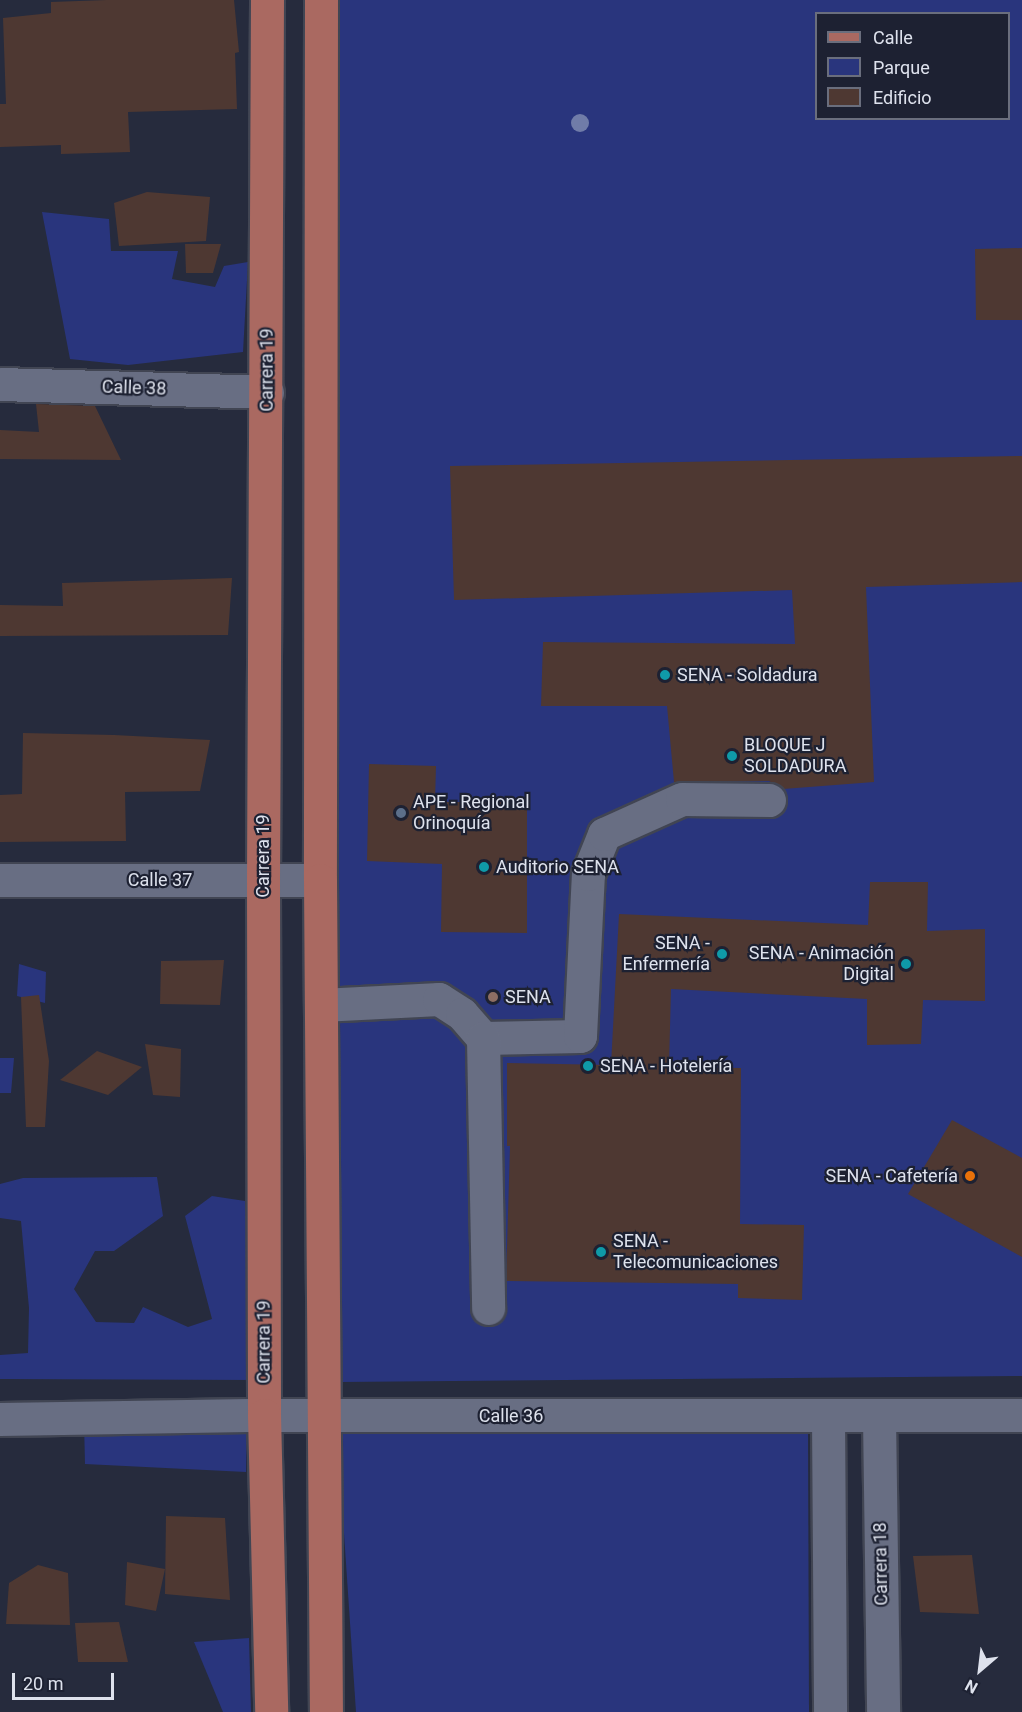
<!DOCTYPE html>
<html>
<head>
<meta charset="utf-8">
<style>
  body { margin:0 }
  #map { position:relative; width:1022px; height:1712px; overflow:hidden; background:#262b3d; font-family:Roboto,sans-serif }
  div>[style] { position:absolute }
  .green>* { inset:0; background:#29357d }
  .building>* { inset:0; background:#4e3832 }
  .roads { filter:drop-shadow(2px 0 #414553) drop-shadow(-2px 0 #414553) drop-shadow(0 2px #414553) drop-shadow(0 -2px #414553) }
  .minor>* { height:33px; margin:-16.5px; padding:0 16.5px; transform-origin:16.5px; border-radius:16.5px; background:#686e83 }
  .major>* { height:33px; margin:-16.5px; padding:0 16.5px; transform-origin:16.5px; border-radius:16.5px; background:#aa6961 }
  .trees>* { width:18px; height:18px; margin:-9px; border-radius:50%; background:#707ca8 }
  .dots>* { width:16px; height:16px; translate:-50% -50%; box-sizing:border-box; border:3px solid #1d2132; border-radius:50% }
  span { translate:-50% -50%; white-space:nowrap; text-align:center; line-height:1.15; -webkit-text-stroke:4.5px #1d2132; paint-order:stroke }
  .street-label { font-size:18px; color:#dee2ed }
  .poi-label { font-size:18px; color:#dee2ed }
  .left { translate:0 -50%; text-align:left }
  .right { translate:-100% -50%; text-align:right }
  .legend { position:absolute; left:815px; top:12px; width:195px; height:108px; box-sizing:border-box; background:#1d2132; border:2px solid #6a6e7d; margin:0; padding:8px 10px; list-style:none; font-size:18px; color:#dee2ed }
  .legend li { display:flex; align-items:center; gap:12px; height:30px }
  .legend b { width:30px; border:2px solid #6a6e7d }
  .north { position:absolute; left:950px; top:1640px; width:60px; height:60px; -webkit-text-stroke:4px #1d2132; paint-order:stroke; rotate:208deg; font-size:16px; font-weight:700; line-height:24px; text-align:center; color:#dee2ed }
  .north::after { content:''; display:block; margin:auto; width:21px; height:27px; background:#dee2ed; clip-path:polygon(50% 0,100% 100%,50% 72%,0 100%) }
  .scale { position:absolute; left:12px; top:1673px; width:102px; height:27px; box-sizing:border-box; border:3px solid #dee2ed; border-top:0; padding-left:8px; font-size:18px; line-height:21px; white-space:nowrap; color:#dee2ed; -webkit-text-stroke:4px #1d2132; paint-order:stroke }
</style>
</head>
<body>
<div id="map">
  <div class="green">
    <i style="clip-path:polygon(evenodd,335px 0,1022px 0,1022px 1376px,340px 1382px,335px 0,816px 14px,1008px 14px,1008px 118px,816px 118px,816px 14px)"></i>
    <i style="clip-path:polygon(42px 212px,109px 219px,111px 251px,178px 251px,172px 279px,215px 287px,224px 266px,248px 262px,243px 352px,128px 365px,70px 359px)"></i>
    <i style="clip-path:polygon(19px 964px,46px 972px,45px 1003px,17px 996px)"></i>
    <i style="clip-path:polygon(0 1058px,14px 1058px,11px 1093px,0 1093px)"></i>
    <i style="clip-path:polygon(157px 1177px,163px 1216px,114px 1251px,95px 1251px,74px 1289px,96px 1322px,134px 1323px,143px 1307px,188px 1327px,212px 1319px,185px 1216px,212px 1196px,245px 1201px,260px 1380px,0 1379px,0 1355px,28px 1353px,29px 1308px,21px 1221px,0 1218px,0 1184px,23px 1178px)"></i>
    <i style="clip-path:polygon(84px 1422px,247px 1426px,246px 1472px,85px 1464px)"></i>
    <i style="clip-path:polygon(808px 1427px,809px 1712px,356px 1712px,337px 1429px)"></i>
    <i style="clip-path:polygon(249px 1638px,251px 1712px,223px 1712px,194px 1642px)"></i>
  </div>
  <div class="building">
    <i style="clip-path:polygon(107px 0,234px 0,239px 52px,235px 53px,237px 109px,128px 112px,130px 152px,61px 154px,61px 145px,0 147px,0 104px,6px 104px,3px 18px,51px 13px,51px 2px)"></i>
    <i style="clip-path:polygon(147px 192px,210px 197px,206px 241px,119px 246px,114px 203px)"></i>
    <i style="clip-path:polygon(185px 244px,221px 244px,213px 273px,186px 273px)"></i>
    <i style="clip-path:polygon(1022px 248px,1022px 320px,976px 320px,975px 249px)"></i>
    <i style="clip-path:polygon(36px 404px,95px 406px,121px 460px,0 459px,0 430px,39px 432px)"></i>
    <i style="clip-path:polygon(1022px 456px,1022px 582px,866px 587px,874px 782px,783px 789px,769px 781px,674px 782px,667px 706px,541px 706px,543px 642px,795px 644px,792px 590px,454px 600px,450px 466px)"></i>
    <i style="clip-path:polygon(232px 578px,228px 635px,0 636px,0 605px,63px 606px,62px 583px)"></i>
    <i style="clip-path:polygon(23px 733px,114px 735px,210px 740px,200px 791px,125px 792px,126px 841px,0 842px,0 795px,22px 794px)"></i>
    <i style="clip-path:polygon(369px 764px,436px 766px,435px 802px,527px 802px,527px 933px,441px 932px,442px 864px,367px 861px)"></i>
    <i style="clip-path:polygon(870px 882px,928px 882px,927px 931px,985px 929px,985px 1001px,923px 1000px,921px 1044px,867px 1045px,867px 999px,671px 989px,669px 1067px,741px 1068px,740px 1224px,804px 1225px,802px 1300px,738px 1298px,738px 1284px,506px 1281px,510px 1146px,507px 1146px,507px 1063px,611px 1065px,619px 914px,868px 925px)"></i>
    <i style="clip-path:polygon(224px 960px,220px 1005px,160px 1004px,161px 961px)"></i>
    <i style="clip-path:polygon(39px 995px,49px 1061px,45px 1127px,26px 1127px,21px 997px)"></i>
    <i style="clip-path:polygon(145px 1044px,181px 1049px,180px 1097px,153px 1095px)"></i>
    <i style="clip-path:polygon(97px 1051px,142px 1067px,108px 1095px,60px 1080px)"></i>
    <i style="clip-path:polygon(952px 1120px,1022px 1158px,1022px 1257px,908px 1194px)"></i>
    <i style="clip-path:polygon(166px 1516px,225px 1518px,230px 1600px,165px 1594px)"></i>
    <i style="clip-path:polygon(972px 1555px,979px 1614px,920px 1612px,913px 1556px)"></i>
    <i style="clip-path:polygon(127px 1562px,165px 1569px,156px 1611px,125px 1605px)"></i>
    <i style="clip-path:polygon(38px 1565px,68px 1573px,70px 1625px,6px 1624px,9px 1583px)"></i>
    <i style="clip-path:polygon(119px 1622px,128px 1662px,78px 1662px,75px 1623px)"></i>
  </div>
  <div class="roads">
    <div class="minor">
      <i style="left:0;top:384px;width:267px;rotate:1.7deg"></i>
      <i style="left:0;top:880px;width:320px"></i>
      <i style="left:321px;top:1005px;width:118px;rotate:-2.9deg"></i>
      <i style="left:439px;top:999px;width:27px;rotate:33deg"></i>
      <i style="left:462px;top:1014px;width:32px;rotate:49deg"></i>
      <i style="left:483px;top:1038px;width:97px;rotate:-1.2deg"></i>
      <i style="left:580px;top:1036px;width:162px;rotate:-87.2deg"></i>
      <i style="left:588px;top:874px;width:43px;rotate:-68.2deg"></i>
      <i style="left:604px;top:834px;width:85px;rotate:-24.2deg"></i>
      <i style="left:682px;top:799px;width:87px;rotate:0.7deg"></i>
      <i style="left:483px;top:1038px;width:270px;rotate:88.9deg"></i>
      <i style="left:828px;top:1416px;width:296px;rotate:89.6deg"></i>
      <i style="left:879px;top:1416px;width:296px;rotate:89.2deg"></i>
      <i style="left:0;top:1419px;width:264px;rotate:-0.9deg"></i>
      <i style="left:264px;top:1415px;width:758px"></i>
    </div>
    <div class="major">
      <i style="left:267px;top:0;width:880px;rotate:90.26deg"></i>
      <i style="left:263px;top:880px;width:535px;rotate:89.89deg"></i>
      <i style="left:264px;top:1415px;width:297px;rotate:88.6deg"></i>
      <i style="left:321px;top:0;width:880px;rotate:90.07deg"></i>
      <i style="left:320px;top:880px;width:832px;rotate:89.59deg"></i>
    </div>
  </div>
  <div class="trees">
    <i style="left:580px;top:123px"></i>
  </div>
  <div class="dots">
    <i style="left:665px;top:675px;background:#0f9aa8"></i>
    <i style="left:732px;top:756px;background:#0f9aa8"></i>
    <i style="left:401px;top:813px;background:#5c6f8a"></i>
    <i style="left:484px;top:867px;background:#0f9aa8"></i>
    <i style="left:722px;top:954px;background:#0f9aa8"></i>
    <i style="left:906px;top:964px;background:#0f9aa8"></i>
    <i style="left:493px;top:997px;background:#8d6e63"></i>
    <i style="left:588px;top:1066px;background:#0f9aa8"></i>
    <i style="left:970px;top:1176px;background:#e8710a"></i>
    <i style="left:601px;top:1252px;background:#0f9aa8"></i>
  </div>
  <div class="street-label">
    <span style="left:267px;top:370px;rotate:-90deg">Carrera 19</span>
    <span style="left:134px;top:388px;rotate:2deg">Calle 38</span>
    <span style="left:263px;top:856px;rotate:-90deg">Carrera 19</span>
    <span style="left:160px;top:880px">Calle 37</span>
    <span style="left:264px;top:1342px;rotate:-90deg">Carrera 19</span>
    <span style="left:511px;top:1416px">Calle 36</span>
    <span style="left:881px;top:1564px;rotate:-91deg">Carrera 18</span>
  </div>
  <div class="poi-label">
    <span class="left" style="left:677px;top:675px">SENA - Soldadura</span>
    <span class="left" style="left:744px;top:756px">BLOQUE J<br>SOLDADURA</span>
    <span class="left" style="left:413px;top:813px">APE - Regional<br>Orinoquía</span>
    <span class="left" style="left:496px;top:867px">Auditorio SENA</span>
    <span class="right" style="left:710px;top:954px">SENA -<br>Enfermería</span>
    <span class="right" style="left:894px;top:964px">SENA - Animación<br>Digital</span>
    <span class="left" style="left:505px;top:997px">SENA</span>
    <span class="left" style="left:600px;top:1066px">SENA - Hotelería</span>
    <span class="right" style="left:958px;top:1176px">SENA - Cafetería</span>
    <span class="left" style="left:613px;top:1252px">SENA -<br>Telecomunicaciones</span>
  </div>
  <ul class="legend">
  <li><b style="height:8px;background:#aa6961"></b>Calle</li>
  <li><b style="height:16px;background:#29357d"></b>Parque</li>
  <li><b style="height:16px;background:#4e3832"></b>Edificio</li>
  </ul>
  <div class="north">N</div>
  <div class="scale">20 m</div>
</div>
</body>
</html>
